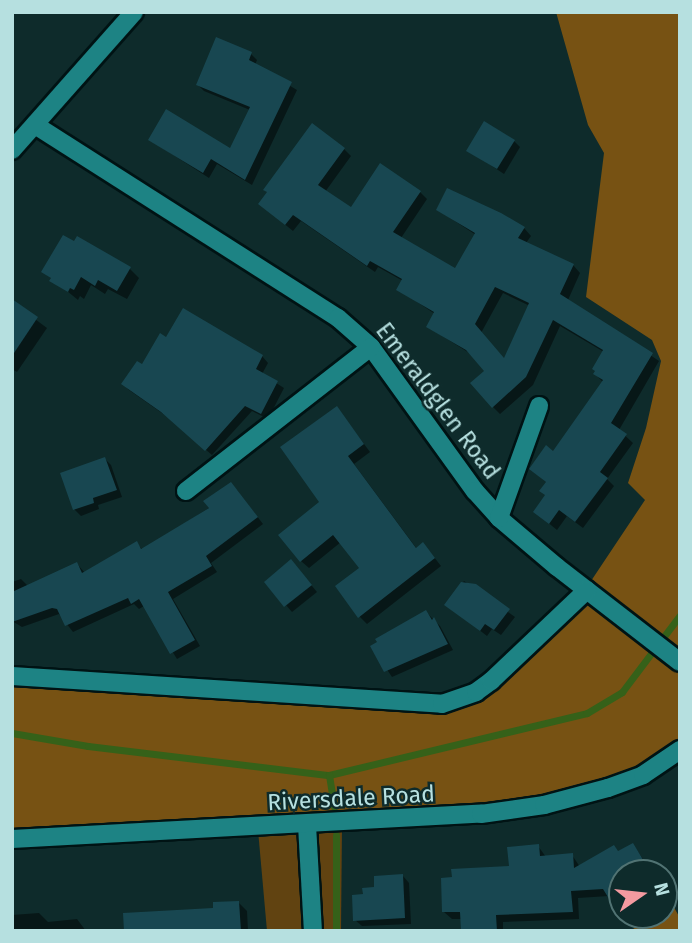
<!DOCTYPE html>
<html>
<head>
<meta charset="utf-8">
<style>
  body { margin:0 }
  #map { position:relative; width:692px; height:943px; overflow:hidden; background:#0e2b2b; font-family:"Fira Sans",sans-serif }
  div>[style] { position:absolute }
  .green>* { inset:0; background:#614311 }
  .forest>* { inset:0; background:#775213 }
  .shadow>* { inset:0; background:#0007 }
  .stream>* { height:7px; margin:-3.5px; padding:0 3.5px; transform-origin:3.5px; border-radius:3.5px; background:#356119 }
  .building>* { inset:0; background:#184751 }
  .roads { filter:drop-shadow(2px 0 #001314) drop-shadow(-2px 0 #001314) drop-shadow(0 2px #001314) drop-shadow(0 -2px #001314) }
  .minor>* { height:18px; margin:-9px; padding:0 9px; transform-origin:9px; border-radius:9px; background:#1d8384 }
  span { translate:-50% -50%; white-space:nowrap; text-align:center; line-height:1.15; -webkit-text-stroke:5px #0e2b2b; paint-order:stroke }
  .street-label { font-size:23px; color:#b6e0e0 }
  .frame { position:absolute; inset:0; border:14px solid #b6e0e0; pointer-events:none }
  .north { position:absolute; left:608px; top:859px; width:70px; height:70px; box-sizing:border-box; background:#0e2b2b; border:2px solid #517373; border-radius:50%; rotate:76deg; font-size:19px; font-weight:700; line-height:28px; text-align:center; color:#b6e0e0 }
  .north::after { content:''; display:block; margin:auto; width:24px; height:32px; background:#f49aa0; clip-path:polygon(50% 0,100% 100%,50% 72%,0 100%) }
</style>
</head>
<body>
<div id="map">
  <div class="green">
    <i style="clip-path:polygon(342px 825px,341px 931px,267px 931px,258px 830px)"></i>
  </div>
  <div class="forest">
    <i style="clip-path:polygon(556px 12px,680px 12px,680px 749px,671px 757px,542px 805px,12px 844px,12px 675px,461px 698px,585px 590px,645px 500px,628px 483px,646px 428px,661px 361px,652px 340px,586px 297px,604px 153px,588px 125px)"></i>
    <i style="clip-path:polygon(672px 904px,680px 918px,680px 931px,630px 931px,655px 915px,664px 915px,664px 909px)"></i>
  </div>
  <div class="shadow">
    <i style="clip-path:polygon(251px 54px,257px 60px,255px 65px,297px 90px,252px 185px,217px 164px,209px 178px,150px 140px,231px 150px,250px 110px,204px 91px,198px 85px)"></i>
    <i style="clip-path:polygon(514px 141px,520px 147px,504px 174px,468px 150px)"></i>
    <i style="clip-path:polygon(evenodd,344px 149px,351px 156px,325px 192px,351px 209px,420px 192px,427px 199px,401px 238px,456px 271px,476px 235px,438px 210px,524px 228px,531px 236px,526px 243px,573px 265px,580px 273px,568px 300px,659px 361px,619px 430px,633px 443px,607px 479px,614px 486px,583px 528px,567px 516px,557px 530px,535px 512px,547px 496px,547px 483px,531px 469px,554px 453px,604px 383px,595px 374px,604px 352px,560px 326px,533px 385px,500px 414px,493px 407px,487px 371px,474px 356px,428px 327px,435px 314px,398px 289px,403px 281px,378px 267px,375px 272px,301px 221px,293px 231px,260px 204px,344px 149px,503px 293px,530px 306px,505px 360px,481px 333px,503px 293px)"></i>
    <i style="clip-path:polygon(130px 269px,139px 278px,127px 299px,108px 289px,105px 294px,91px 285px,84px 299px,80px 296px,78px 300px,44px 272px)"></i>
    <i style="clip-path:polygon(12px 302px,47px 328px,17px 372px,12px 369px)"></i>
    <i style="clip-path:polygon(167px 339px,262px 356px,268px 363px,262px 374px,284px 388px,268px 419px,252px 411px,212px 455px,169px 418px,129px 390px,123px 384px)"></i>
    <i style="clip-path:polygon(337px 408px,370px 452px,354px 464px,417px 549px,430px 552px,441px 566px,367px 624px,360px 617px,361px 568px,341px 542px,309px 568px,301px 561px,321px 502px)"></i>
    <i style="clip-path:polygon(105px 459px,111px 465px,122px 497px,98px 505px,99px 509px,81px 516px,74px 509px)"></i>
    <i style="clip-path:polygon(237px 490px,263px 524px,211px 563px,217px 572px,173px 599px,200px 646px,177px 659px,144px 606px,139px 609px,134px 604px,73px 632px,59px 614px,22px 627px,12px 621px,12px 582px,21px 579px,28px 586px,77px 564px,85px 573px,136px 543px,143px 550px)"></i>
    <i style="clip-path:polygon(297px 568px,317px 592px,292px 612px,266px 582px)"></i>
    <i style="clip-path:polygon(464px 581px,515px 617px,501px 635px,492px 629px,487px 636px,446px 604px)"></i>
    <i style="clip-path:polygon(426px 612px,440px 626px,453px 650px,392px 677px,372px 647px)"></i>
    <i style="clip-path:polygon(633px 845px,653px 873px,622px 873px,622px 915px,609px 896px,578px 898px,579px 919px,503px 922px,503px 931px,463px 931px,462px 919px,452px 919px,444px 912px,538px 846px,546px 857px,572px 855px,580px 867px)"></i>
    <i style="clip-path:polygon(403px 876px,409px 883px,411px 924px,362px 926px,355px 920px,364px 896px)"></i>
    <i style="clip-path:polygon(664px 892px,672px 905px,664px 909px)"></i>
    <i style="clip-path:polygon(238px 902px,247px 911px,248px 931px,126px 931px)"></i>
    <i style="clip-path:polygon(39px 913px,48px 922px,77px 919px,86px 931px,12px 931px,12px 915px)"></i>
    <i style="clip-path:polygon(622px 915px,655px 915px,641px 923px,633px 915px,626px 919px)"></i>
  </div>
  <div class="stream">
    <i style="left:12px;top:733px;width:77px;rotate:9.7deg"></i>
    <i style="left:88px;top:746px;width:243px;rotate:6.9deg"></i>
    <i style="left:329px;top:775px;width:265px;rotate:-13.5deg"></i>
    <i style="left:587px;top:713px;width:41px;rotate:-31deg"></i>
    <i style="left:622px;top:692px;width:96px;rotate:-53deg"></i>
    <i style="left:329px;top:775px;width:32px;rotate:81deg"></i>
    <i style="left:336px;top:931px;width:96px;rotate:-90deg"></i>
  </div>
  <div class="building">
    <i style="clip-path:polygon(216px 37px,252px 52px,249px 60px,292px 82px,245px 180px,211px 159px,203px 173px,148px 140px,166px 109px,230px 148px,250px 107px,196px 85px)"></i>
    <i style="clip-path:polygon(484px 121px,515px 140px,497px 169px,466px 151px)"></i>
    <i style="clip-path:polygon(evenodd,312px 123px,345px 148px,318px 185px,351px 207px,380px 163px,421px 191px,393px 232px,455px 268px,475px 233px,436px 210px,447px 188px,501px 213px,525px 227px,518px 238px,574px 264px,560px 294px,653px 353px,611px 423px,627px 434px,600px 472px,608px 478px,575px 522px,559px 510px,549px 524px,533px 512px,545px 495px,539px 491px,546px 482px,529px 469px,546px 445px,553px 451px,603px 380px,593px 374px,595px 371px,592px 369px,603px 350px,553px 320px,526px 377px,492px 408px,470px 383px,484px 371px,466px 350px,426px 327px,434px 312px,396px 290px,402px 279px,370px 261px,367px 266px,293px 215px,285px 225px,258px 204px,267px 192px,263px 190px,312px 123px,495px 287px,529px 303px,504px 358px,475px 324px,495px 287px)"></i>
    <i style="clip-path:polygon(63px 235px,74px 241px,77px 236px,131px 267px,117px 291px,98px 280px,95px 286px,81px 277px,74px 290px,70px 288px,68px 292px,49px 281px,51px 278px,41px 272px)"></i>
    <i style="clip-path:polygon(12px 299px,38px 317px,12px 356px)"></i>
    <i style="clip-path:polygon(183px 308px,263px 355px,256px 369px,278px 381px,261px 414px,245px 406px,205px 451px,161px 412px,121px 384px,137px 361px,142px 364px,160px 333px,166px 337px)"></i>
    <i style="clip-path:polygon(337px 406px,364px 444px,348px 456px,416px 548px,423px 542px,435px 558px,358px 618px,335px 586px,359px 568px,333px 535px,300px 562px,278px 535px,319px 502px,280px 447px)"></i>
    <i style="clip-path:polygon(105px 457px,117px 490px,93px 498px,94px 503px,73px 510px,60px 473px)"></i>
    <i style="clip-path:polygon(231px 482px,258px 517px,206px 556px,212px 566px,168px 592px,195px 640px,170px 654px,139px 599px,131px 604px,128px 598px,65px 626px,57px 609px,52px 608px,12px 622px,12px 592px,77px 562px,82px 573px,137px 541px,141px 549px,209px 508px,203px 501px)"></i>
    <i style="clip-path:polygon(291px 559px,312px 585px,284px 607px,264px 582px)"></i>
    <i style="clip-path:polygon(461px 582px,476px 584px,510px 609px,494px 630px,485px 624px,480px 631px,444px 605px)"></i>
    <i style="clip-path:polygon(426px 610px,432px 620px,434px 617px,448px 644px,384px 672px,370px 646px,377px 642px,375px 639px)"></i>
    <i style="clip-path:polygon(633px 843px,651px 873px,622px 873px,622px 920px,603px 889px,571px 891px,573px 912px,496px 915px,497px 931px,461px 931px,460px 912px,442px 912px,441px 878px,452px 877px,451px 869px,509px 866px,507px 847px,539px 844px,540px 856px,573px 853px,574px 868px,614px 845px,618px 851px)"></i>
    <i style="clip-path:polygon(403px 874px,405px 918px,353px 921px,352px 895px,363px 894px,362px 888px,374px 887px,374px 876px)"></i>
    <i style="clip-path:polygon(239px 901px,241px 931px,124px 931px,123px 913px,213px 908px,213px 902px)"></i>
  </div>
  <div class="roads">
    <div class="minor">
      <i style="left:35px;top:125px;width:359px;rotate:32.5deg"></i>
      <i style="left:338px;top:318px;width:44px;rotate:41.3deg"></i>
      <i style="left:371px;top:347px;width:178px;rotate:54.2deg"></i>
      <i style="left:475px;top:491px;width:36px;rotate:48deg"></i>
      <i style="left:499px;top:518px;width:76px;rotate:40.2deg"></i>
      <i style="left:557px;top:567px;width:155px;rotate:37.7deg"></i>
      <i style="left:12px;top:150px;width:184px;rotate:-48.5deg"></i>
      <i style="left:186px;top:491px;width:234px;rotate:-37.9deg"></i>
      <i style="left:499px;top:518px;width:119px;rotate:-70.3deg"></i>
      <i style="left:12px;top:676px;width:431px;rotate:3.7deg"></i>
      <i style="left:442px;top:704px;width:36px;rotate:-19deg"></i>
      <i style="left:476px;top:692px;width:19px;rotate:-36deg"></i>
      <i style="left:491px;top:681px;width:132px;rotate:-43.5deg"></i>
      <i style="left:307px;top:825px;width:106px;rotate:86.8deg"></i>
      <i style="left:12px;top:839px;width:470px;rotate:-3.1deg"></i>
      <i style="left:481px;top:814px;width:64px;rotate:-8.1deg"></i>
      <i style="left:544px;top:805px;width:66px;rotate:-14.9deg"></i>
      <i style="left:608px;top:788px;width:37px;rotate:-20deg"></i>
      <i style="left:643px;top:775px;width:45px;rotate:-34deg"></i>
    </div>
  </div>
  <div class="street-label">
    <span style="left:438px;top:401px;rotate:53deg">Emeraldglen Road</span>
    <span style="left:351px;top:798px;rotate:-3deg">Riversdale Road</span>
  </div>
  <div class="frame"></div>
  <div class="north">N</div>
</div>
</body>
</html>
